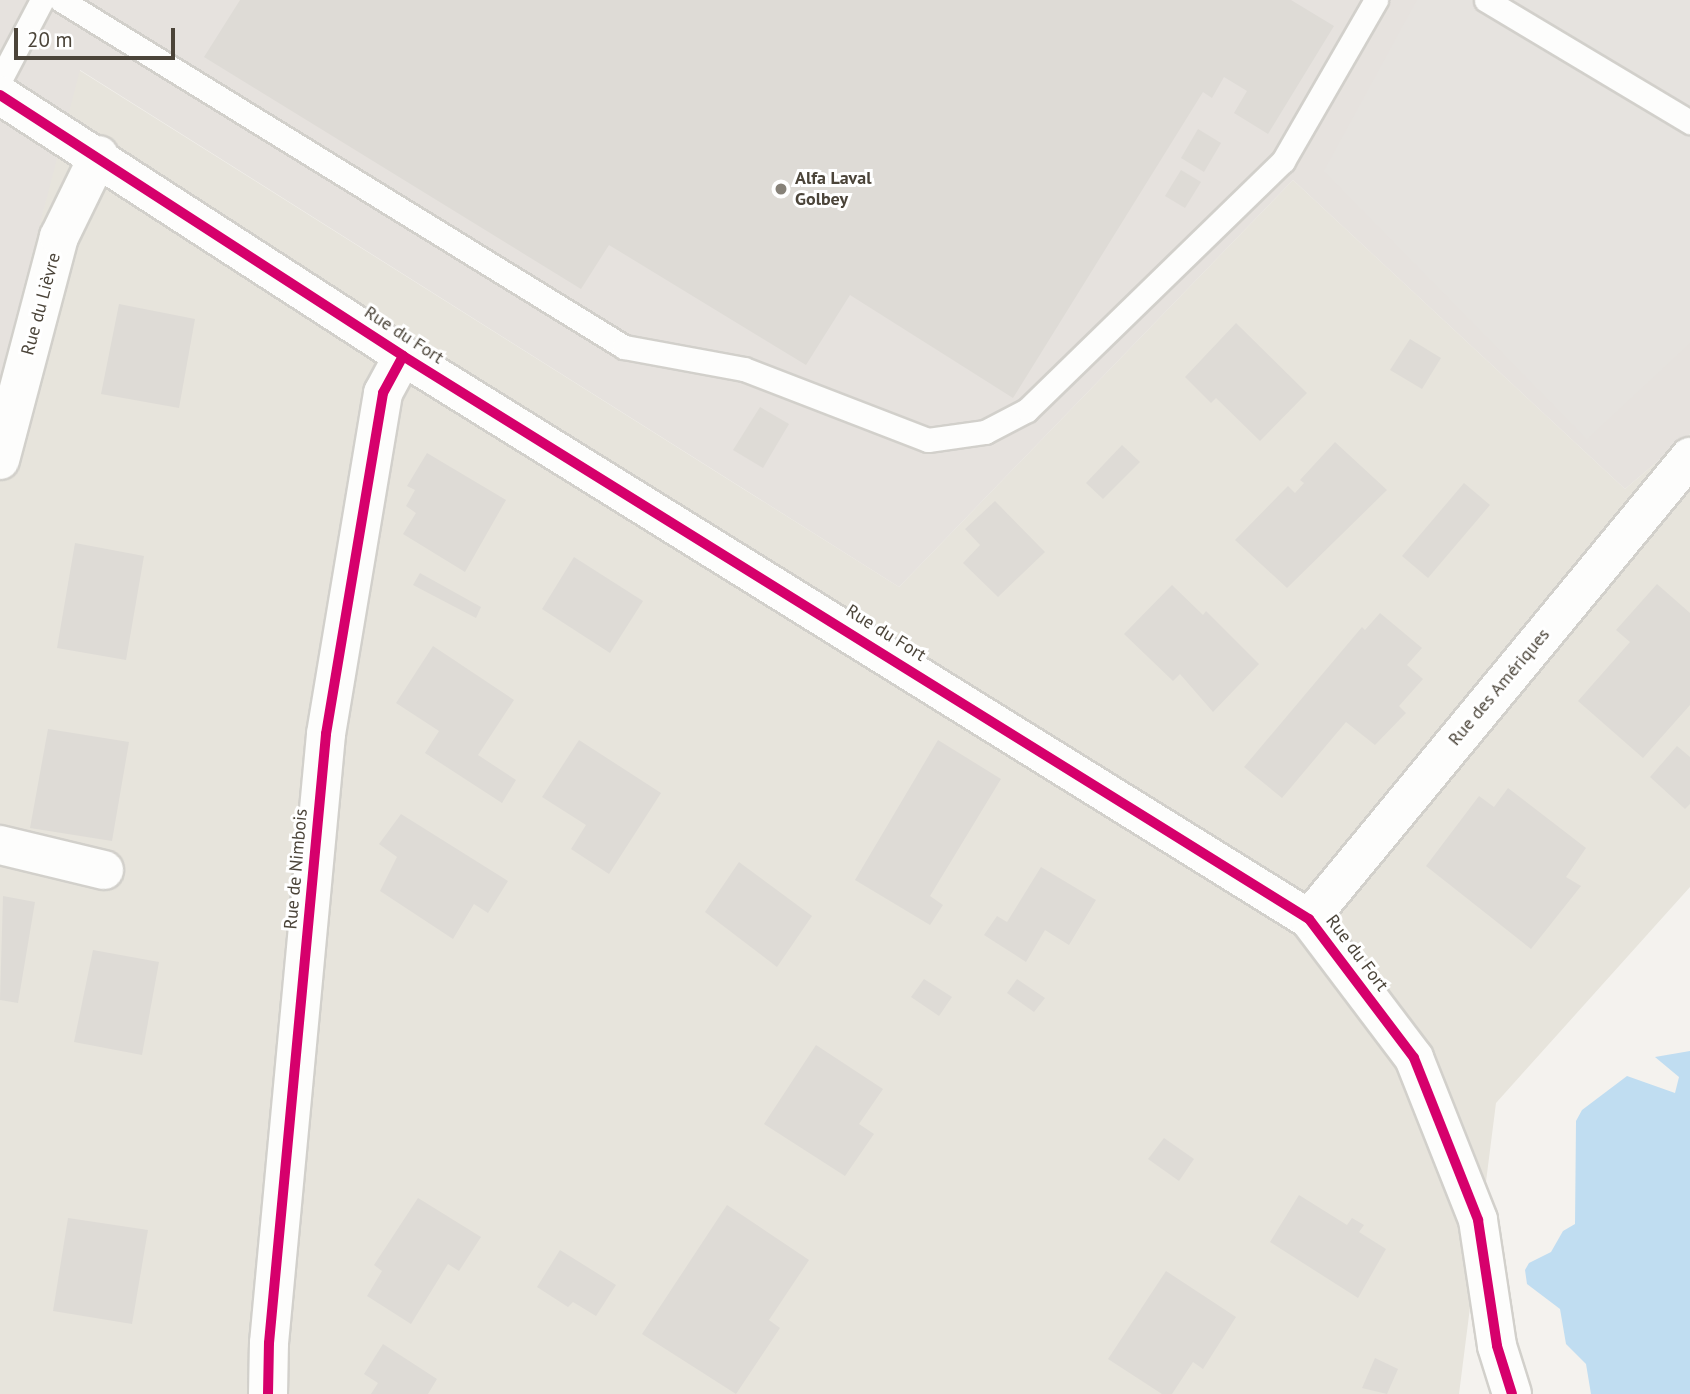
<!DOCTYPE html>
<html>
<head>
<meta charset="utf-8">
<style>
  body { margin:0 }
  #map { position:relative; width:1690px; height:1394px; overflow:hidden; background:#f4f2ee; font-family:"PT Sans",sans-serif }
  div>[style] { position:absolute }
  .residential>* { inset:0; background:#e7e4dc }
  .industrial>* { inset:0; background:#e6e2de }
  .parking>* { inset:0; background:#e6e3df }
  .water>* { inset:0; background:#c0ddf1 }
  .building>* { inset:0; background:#dedbd6 }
  .roads { filter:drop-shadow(2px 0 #d2d0cb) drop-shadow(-2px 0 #d2d0cb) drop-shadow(0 2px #d2d0cb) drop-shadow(0 -2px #d2d0cb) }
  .service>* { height:23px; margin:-11.5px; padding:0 11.5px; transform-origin:11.5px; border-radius:11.5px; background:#fdfdfc }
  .minor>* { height:38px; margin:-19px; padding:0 19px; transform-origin:19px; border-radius:19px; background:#fdfdfc }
  .cycleway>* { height:10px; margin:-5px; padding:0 5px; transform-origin:5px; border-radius:5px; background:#d6006c }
  .dots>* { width:19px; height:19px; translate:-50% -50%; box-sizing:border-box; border:4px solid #fff; border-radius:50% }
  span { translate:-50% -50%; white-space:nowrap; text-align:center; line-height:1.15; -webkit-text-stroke:6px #fff; paint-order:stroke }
  .poi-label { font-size:18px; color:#4b4439; font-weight:700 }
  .left { translate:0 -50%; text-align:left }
  .street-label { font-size:18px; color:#4b4439 }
  .scale { position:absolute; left:14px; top:28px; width:161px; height:32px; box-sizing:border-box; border:4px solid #4b4439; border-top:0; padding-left:9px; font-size:21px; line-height:24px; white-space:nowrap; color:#4b4439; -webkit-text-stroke:5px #fff; paint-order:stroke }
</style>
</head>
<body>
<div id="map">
  <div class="residential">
    <i style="clip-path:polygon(79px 70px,899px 587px,1293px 180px,1625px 489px,1690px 434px,1690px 887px,1496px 1103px,1459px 1394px,0 1394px,0 378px)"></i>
  </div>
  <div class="industrial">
    <i style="clip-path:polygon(0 0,1690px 0,1690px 434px,1625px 489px,1293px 180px,899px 587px,80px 70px,0 378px)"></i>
  </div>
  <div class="parking">
    <i style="clip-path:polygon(1417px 0,1690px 0,1690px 343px,1587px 439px,1324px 171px)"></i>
  </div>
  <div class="water">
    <i style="clip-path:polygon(1690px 1051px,1690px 1394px,1591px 1394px,1586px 1364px,1566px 1344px,1560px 1309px,1527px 1284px,1525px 1270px,1529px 1263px,1551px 1252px,1563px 1231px,1575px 1224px,1576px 1121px,1582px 1110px,1627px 1076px,1675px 1093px,1679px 1077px,1655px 1057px)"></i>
  </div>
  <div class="building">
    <i style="clip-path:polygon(240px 0,1291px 0,1334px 26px,1268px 134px,1234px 113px,1247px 91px,1224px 77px,1212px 98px,1203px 92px,1013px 398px,850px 295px,806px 365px,609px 245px,581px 289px,204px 57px)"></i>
    <i style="clip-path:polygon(1198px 129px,1221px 143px,1204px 172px,1181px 158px)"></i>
    <i style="clip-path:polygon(1181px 170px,1201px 182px,1185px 208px,1165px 196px)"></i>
    <i style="clip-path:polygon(119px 304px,195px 319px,179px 408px,101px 394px)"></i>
    <i style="clip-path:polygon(1236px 323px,1307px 393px,1260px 441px,1216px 398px,1211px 403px,1185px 377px)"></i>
    <i style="clip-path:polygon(1410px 339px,1441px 358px,1422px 389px,1390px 370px)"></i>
    <i style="clip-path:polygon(760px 407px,789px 424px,763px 468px,733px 450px)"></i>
    <i style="clip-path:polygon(1335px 442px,1387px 490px,1287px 588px,1235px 540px,1288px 486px,1295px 493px,1304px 483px,1300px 480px)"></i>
    <i style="clip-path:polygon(1122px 445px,1140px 462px,1103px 499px,1086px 483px)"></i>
    <i style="clip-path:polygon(427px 453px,506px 500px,465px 572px,403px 534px,416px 513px,406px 506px,415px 490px,407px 486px)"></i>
    <i style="clip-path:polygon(1464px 483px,1490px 505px,1428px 578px,1402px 556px)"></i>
    <i style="clip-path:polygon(995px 501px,1045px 552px,998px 597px,963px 563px,980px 545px,965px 529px)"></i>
    <i style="clip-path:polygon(75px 543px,144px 556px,126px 660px,57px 648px)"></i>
    <i style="clip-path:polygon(574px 557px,643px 601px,610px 653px,542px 609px)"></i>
    <i style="clip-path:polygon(420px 573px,481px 607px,476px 618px,413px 585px)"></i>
    <i style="clip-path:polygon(1657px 584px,1690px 613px,1690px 705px,1643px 758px,1578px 701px,1630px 642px,1616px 630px)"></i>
    <i style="clip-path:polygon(1172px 585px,1203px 615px,1206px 611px,1259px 664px,1213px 712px,1180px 674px,1173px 681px,1124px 634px)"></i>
    <i style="clip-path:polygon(1380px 613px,1422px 648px,1407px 665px,1423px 679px,1399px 706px,1406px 713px,1375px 745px,1346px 722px,1282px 798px,1244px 767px,1362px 627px,1365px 630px)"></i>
    <i style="clip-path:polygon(433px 646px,514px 700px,478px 755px,516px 780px,502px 803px,425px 753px,439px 731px,396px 703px)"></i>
    <i style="clip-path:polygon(48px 729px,129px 742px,112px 841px,30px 828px)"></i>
    <i style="clip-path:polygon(579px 740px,661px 793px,609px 874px,571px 849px,586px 825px,542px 797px)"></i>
    <i style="clip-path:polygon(938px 740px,1001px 779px,930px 896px,943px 905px,930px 925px,855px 880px)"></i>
    <i style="clip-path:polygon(1677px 746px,1690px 757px,1690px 804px,1685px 809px,1650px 777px)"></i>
    <i style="clip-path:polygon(1508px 788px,1586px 848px,1566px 877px,1581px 886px,1531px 949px,1426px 866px,1479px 796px,1494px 807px)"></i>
    <i style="clip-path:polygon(401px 814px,508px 881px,488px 913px,474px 904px,453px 939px,380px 891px,397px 857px,379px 844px)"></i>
    <i style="clip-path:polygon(739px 862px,812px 916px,777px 967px,705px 912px)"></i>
    <i style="clip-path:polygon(1041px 867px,1096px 900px,1069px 945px,1045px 930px,1026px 962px,984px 935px,997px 916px,1007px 922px)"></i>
    <i style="clip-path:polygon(3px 896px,35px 902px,18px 1003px,0 1000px)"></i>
    <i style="clip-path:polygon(93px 950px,159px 962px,142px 1055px,74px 1042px)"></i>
    <i style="clip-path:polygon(924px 979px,952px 997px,939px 1016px,911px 997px)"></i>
    <i style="clip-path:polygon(1017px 979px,1045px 998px,1034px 1012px,1007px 993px)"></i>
    <i style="clip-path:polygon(816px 1045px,883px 1089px,859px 1124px,874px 1134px,845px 1176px,764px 1124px)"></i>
    <i style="clip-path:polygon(1164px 1138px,1194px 1159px,1179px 1181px,1148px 1159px)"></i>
    <i style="clip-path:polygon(1299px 1195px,1347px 1225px,1352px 1218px,1364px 1225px,1359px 1232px,1386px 1249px,1358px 1298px,1270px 1242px)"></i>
    <i style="clip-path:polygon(418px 1198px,481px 1237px,459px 1271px,448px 1264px,411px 1324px,367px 1296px,382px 1271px,374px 1265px)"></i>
    <i style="clip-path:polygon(727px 1205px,809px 1260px,769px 1320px,780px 1328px,736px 1394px,642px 1334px)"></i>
    <i style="clip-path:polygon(68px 1218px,148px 1230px,132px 1324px,53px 1311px)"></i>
    <i style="clip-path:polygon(560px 1250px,616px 1285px,596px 1316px,573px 1302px,568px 1307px,537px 1287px)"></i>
    <i style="clip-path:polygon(1166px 1271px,1236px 1317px,1203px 1369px,1193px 1362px,1172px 1394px,1162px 1394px,1108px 1359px)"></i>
    <i style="clip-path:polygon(383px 1344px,437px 1379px,428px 1394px,371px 1394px,378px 1383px,364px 1374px)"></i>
    <i style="clip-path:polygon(1375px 1358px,1398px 1369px,1387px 1394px,1362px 1388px)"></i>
  </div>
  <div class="roads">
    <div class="service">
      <i style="left:61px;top:0;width:661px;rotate:31.65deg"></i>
      <i style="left:624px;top:347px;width:122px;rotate:10.4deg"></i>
      <i style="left:744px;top:369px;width:197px;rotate:21.1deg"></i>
      <i style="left:928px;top:440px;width:58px;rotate:-8deg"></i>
      <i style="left:985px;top:432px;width:47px;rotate:-27.6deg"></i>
      <i style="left:1027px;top:410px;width:357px;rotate:-44.2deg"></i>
      <i style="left:1283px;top:161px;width:186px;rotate:-60deg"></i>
      <i style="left:1486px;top:0;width:238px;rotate:30.9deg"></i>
      <i style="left:0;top:80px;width:90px;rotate:-62.3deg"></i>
    </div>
    <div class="minor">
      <i style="left:0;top:95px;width:480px;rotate:32.9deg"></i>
      <i style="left:403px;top:356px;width:1067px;rotate:31.86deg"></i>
      <i style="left:1309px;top:919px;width:174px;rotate:52.9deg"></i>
      <i style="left:1414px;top:1058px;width:174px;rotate:68.4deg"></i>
      <i style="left:1478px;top:1220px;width:127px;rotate:81.4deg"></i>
      <i style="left:1497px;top:1346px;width:50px;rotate:72.6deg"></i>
      <i style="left:0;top:460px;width:231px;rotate:-75.2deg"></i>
      <i style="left:59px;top:237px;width:91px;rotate:-64deg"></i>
      <i style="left:0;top:845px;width:107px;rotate:13.5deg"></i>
      <i style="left:1309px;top:919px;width:599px;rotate:-50.49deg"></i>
      <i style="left:268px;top:1394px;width:51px;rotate:-88.9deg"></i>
      <i style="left:269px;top:1343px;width:612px;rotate:-84.65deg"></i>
      <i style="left:326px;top:734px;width:346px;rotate:-80.5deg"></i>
      <i style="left:383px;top:393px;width:42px;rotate:-61.6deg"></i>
    </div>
  </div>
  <div class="cycleway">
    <i style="left:0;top:95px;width:480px;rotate:32.9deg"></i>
    <i style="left:403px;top:356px;width:1067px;rotate:31.86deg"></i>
    <i style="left:1309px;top:919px;width:174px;rotate:52.9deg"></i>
    <i style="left:1414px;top:1058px;width:174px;rotate:68.4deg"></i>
    <i style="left:1478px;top:1220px;width:127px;rotate:81.4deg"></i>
    <i style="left:1497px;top:1346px;width:50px;rotate:72.6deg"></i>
    <i style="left:268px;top:1394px;width:51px;rotate:-88.9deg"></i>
    <i style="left:269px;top:1343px;width:612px;rotate:-84.65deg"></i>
    <i style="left:326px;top:734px;width:346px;rotate:-80.5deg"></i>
    <i style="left:383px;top:393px;width:42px;rotate:-61.6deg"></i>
  </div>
  <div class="dots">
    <i style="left:781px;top:189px;background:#868178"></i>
  </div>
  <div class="poi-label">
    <span class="left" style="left:795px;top:189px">Alfa Laval<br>Golbey</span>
  </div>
  <div class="street-label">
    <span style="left:41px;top:304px;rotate:-75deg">Rue du Lièvre</span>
    <span style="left:404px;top:335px;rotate:33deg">Rue du Fort</span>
    <span style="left:886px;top:633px;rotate:32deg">Rue du Fort</span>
    <span style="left:1499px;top:687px;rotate:-50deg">Rue des Amériques</span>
    <span style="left:296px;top:869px;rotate:-85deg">Rue de Nimbois</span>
    <span style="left:1357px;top:953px;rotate:53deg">Rue du Fort</span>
  </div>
  <div class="scale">20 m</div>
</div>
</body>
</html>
